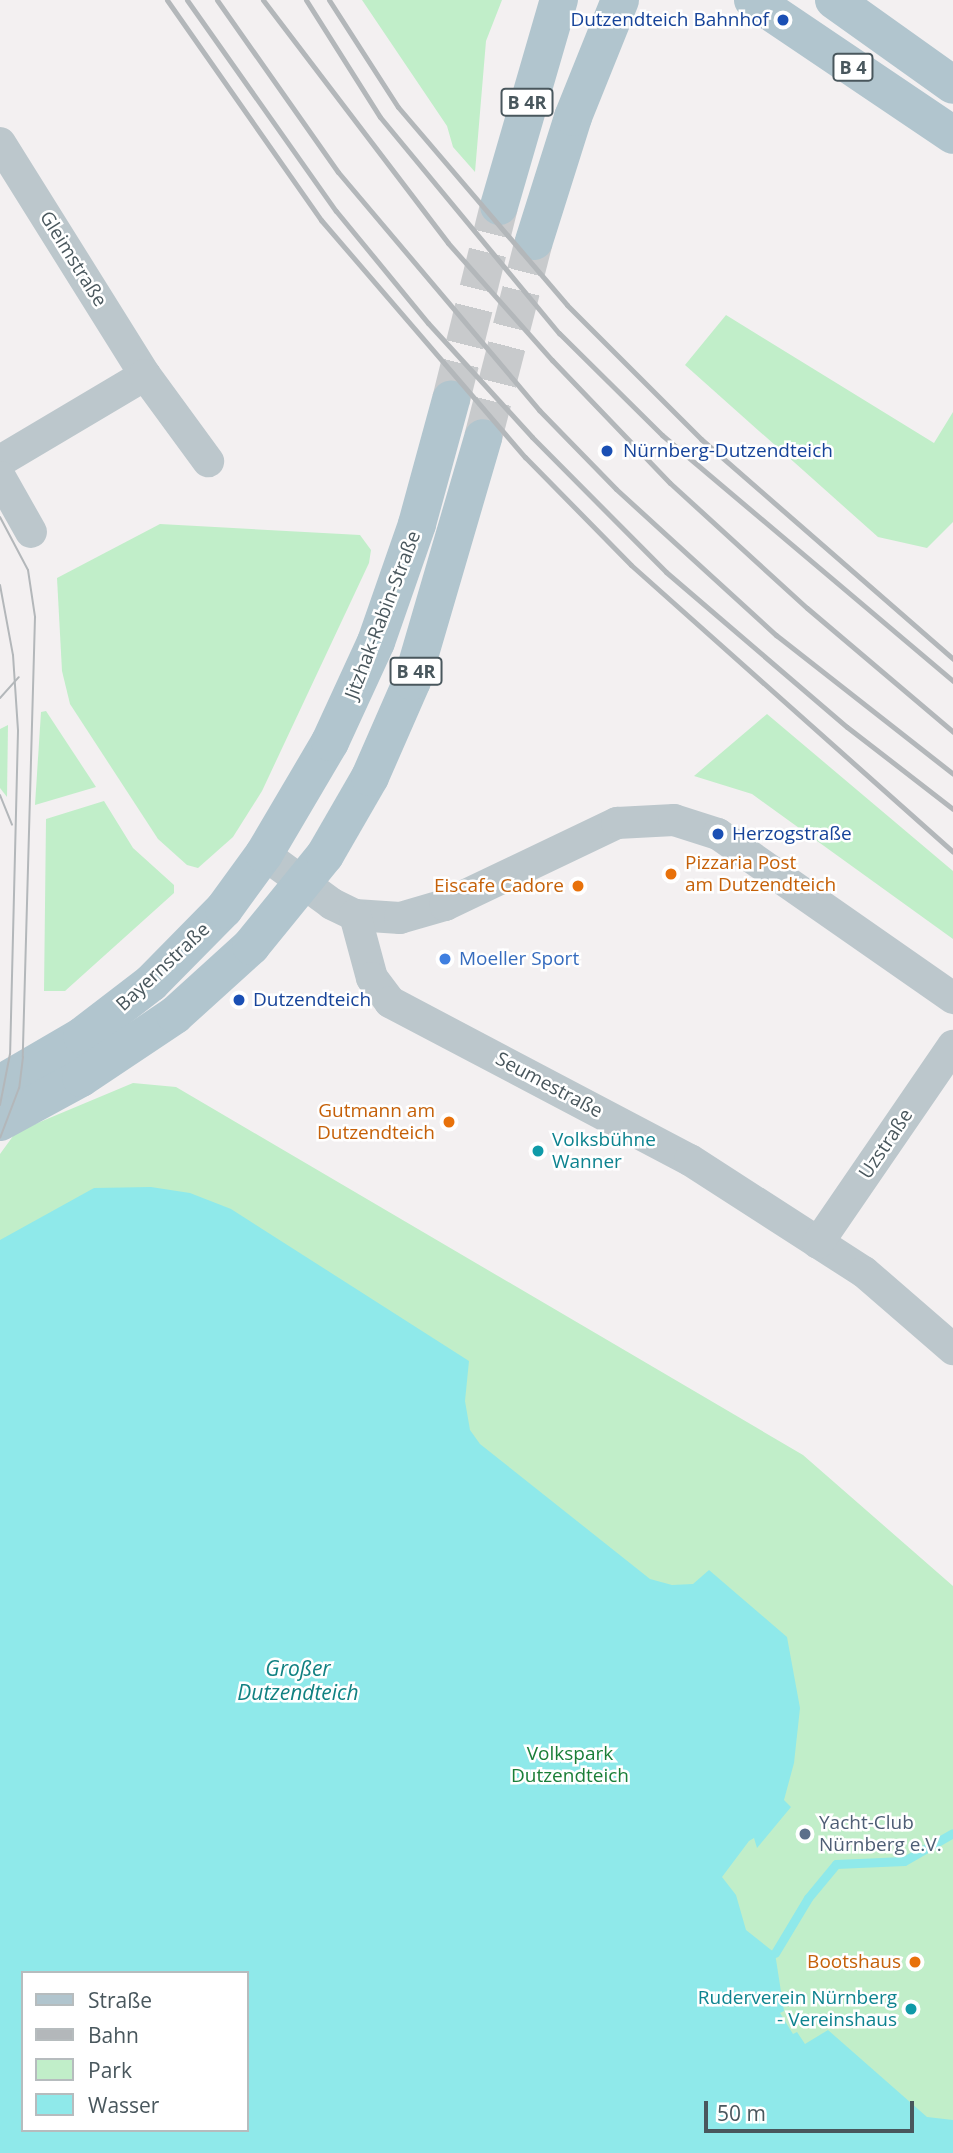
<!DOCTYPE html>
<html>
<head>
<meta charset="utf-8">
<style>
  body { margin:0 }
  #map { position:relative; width:953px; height:2153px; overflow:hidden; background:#f3f0f1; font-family:"Open Sans",sans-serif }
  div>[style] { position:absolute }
  .green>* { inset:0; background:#c1eec9 }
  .water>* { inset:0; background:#8fe9ea }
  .stream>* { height:9px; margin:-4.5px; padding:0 4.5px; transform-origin:4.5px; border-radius:4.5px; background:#8fe9ea }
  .major-tunnel>* { height:38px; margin-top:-19px; transform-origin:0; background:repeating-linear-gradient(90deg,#c8cacc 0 38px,transparent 0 57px) }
  .minor>* { height:32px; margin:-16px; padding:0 16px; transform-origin:16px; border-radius:16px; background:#bcc7cc }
  .major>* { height:38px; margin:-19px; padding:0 19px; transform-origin:19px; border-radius:19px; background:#b1c5ce }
  .tram>* { height:2px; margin:-1px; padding:0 1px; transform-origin:1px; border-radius:1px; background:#b3b7ba }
  .rail>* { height:5px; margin:-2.5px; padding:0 2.5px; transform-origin:2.5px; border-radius:2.5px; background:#b3b7ba }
  .dots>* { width:19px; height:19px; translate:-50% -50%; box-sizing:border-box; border:4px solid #fff; border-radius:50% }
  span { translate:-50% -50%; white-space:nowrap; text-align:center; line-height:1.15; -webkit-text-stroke:5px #fff; paint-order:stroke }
  .shield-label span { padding:2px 5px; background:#fff; border:2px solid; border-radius:5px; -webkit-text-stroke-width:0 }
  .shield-label { font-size:18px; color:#49575d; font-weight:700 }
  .transit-label { font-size:19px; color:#164399 }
  .right { translate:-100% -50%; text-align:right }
  .left { translate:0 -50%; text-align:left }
  .street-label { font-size:19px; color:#49575d }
  .food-label { font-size:19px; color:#c56008 }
  .shop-label { font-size:19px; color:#366cbe }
  .culture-label { font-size:19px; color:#0d838f }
  .park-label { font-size:19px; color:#1a7e38 }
  .service-label { font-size:19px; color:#4e5e75 }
  .water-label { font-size:21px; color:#118182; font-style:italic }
  .legend { position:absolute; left:21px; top:1971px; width:228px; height:161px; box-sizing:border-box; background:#fff; border:2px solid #b6bcbe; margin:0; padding:9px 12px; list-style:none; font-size:21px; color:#49575d }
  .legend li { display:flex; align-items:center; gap:14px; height:35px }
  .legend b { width:35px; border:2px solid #b6bcbe }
  .scale { position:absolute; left:704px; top:2101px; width:210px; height:32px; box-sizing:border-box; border:4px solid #49575d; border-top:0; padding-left:9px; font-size:21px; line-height:24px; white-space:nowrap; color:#49575d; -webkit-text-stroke:5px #fff; paint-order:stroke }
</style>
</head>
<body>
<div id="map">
  <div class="green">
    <i style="clip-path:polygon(362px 0,502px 0,486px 41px,475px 172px,453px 147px,447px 126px)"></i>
    <i style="clip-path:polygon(726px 315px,934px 443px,953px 412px,953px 522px,927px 548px,878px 537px,685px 365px)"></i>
    <i style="clip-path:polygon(160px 524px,360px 535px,371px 550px,369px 563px,262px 791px,233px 837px,198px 868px,187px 865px,158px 839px,70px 704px,62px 671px,57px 578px)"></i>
    <i style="clip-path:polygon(46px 711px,96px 787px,35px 805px,41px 712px)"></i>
    <i style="clip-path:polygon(767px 714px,953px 871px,953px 939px,752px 794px,694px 776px)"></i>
    <i style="clip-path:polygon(8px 725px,7px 797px,0 788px,0 729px)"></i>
    <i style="clip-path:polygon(104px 801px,133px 848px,174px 885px,174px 893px,65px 991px,44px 991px,46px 819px)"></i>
    <i style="clip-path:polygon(evenodd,133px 1083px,176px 1087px,803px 1455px,953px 1586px,953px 2153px,0 2153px,0 1154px,16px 1132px,133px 1083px,23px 1973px,247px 1973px,247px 2130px,23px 2130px,23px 1973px)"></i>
  </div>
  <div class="water">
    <i style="clip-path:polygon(evenodd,151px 1187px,190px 1193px,231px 1209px,469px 1361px,465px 1401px,470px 1430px,480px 1444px,650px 1579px,672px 1585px,693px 1584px,709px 1570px,787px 1637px,800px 1708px,794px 1763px,784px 1800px,791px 1807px,757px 1848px,754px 1838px,749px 1841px,722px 1877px,736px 1895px,746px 1930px,775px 1953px,784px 2011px,780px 2013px,793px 2034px,797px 2032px,805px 2044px,828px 2030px,927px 2117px,953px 2120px,953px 2153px,0 2153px,0 1240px,94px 1188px,151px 1187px,23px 1973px,247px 1973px,247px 2130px,23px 2130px,23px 1973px)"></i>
  </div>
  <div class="stream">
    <i style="left:775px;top:1953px;width:64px;rotate:-59deg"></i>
    <i style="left:808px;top:1898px;width:44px;rotate:-50.5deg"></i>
    <i style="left:836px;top:1864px;width:68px;rotate:-2.5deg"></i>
    <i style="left:904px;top:1861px;width:56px;rotate:-29.7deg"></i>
  </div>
  <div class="major-tunnel">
    <i style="left:451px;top:400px;width:200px;rotate:-76.1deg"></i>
    <i style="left:483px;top:438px;width:203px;rotate:-75.5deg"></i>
  </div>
  <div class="minor">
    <i style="left:0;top:143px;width:274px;rotate:58deg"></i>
    <i style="left:145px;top:375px;width:169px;rotate:149.3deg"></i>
    <i style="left:145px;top:375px;width:107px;rotate:53.8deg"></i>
    <i style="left:0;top:477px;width:63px;rotate:60.6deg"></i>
    <i style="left:264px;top:854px;width:84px;rotate:36.3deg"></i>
    <i style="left:332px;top:904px;width:25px;rotate:26deg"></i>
    <i style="left:355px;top:915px;width:45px;rotate:3.8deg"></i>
    <i style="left:400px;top:918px;width:47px;rotate:-16.1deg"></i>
    <i style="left:445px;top:905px;width:191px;rotate:-25.5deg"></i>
    <i style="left:617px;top:823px;width:57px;rotate:-3deg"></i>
    <i style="left:674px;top:820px;width:46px;rotate:17.7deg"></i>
    <i style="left:718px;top:834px;width:287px;rotate:34.9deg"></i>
    <i style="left:355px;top:915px;width:65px;rotate:74.9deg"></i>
    <i style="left:372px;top:978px;width:30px;rotate:53deg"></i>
    <i style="left:390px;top:1002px;width:339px;rotate:27.8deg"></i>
    <i style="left:690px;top:1160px;width:207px;rotate:32.8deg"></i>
    <i style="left:864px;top:1272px;width:118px;rotate:40.9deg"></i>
    <i style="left:818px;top:1243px;width:239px;rotate:-55.6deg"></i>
  </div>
  <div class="major">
    <i style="left:753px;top:0;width:241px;rotate:34deg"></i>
    <i style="left:834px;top:0;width:146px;rotate:35.5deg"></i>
    <i style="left:499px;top:206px;width:215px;rotate:-73.8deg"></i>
    <i style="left:534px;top:241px;width:130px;rotate:-72.5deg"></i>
    <i style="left:573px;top:117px;width:126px;rotate:-68.1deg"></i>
    <i style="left:0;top:1084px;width:95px;rotate:-30.3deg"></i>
    <i style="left:82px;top:1036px;width:87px;rotate:-37.5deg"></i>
    <i style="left:151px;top:983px;width:104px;rotate:-45.4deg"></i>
    <i style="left:224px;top:909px;width:68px;rotate:-54deg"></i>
    <i style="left:264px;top:854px;width:130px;rotate:-59.5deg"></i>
    <i style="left:330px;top:742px;width:110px;rotate:-65.3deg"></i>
    <i style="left:376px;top:642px;width:125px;rotate:-70.8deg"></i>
    <i style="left:417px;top:524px;width:129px;rotate:-74.7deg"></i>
    <i style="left:0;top:1122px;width:92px;rotate:-28.5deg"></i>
    <i style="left:81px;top:1078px;width:113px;rotate:-33.8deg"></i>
    <i style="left:175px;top:1015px;width:103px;rotate:-42.2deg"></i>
    <i style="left:251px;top:946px;width:117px;rotate:-50.9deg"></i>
    <i style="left:325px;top:855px;width:90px;rotate:-60deg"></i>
    <i style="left:370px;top:777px;width:105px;rotate:-66.4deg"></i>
    <i style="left:412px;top:681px;width:253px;rotate:-73.7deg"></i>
  </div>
  <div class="tram">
    <i style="left:0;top:517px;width:60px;rotate:62.2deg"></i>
    <i style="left:28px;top:570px;width:48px;rotate:81.5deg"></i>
    <i style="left:35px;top:617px;width:440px;rotate:91.6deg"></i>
    <i style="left:23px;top:1057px;width:31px;rotate:97deg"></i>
    <i style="left:19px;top:1088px;width:53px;rotate:110.8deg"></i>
    <i style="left:0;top:585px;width:71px;rotate:79.5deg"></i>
    <i style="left:13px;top:655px;width:76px;rotate:86.2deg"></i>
    <i style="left:18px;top:731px;width:323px;rotate:91.4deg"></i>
    <i style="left:10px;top:1054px;width:52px;rotate:101.1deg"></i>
    <i style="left:0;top:698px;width:28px;rotate:-48deg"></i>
    <i style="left:0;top:795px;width:32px;rotate:68deg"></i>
  </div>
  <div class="rail">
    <i style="left:167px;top:0;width:269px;rotate:55deg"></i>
    <i style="left:321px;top:220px;width:313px;rotate:49.3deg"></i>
    <i style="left:525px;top:457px;width:151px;rotate:45.5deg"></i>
    <i style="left:631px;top:565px;width:431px;rotate:41.7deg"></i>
    <i style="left:187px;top:0;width:258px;rotate:54.8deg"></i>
    <i style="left:336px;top:211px;width:145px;rotate:50.6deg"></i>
    <i style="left:428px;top:323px;width:154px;rotate:47.6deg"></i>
    <i style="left:532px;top:437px;width:190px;rotate:45.2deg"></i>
    <i style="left:666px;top:572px;width:238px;rotate:40.6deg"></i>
    <i style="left:847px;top:727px;width:134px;rotate:37.7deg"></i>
    <i style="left:217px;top:0;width:210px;rotate:54.9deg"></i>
    <i style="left:338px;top:172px;width:312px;rotate:49.8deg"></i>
    <i style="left:539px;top:410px;width:110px;rotate:45.7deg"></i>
    <i style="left:616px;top:489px;width:217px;rotate:42.4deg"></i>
    <i style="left:776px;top:635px;width:225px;rotate:38.1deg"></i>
    <i style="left:263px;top:0;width:305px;rotate:52.7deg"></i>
    <i style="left:448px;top:243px;width:157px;rotate:48.4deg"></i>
    <i style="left:552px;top:360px;width:170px;rotate:46.2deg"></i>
    <i style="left:670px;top:483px;width:185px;rotate:42.4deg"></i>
    <i style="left:807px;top:608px;width:192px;rotate:40.3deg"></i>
    <i style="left:306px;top:0;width:138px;rotate:57.7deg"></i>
    <i style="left:380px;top:117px;width:281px;rotate:50.4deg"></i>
    <i style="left:559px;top:333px;width:145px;rotate:44.7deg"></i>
    <i style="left:662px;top:435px;width:381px;rotate:40.2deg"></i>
    <i style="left:329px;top:0;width:127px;rotate:57.2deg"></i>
    <i style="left:398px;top:107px;width:260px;rotate:49.5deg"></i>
    <i style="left:567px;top:305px;width:190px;rotate:45deg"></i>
    <i style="left:701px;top:439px;width:335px;rotate:41.1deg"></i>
  </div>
  <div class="dots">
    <i style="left:783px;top:20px;background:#1a4fb4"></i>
    <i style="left:607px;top:451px;background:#1a4fb4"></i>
    <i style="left:718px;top:834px;background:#1a4fb4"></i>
    <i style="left:671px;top:874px;background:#e8710a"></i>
    <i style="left:578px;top:886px;background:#e8710a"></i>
    <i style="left:445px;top:959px;background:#3f7fe0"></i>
    <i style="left:239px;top:1000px;background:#1a4fb4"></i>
    <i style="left:449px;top:1122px;background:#e8710a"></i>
    <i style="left:538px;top:1151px;background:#0f9aa8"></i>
    <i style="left:805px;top:1834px;background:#5c6f8a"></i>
    <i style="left:915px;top:1962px;background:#e8710a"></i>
    <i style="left:911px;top:2009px;background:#0f9aa8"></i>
  </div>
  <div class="shield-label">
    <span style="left:853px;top:67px">B 4</span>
    <span style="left:527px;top:102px">B 4R</span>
    <span style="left:416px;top:671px">B 4R</span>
  </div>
  <div class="transit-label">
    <span class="right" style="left:769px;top:20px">Dutzendteich Bahnhof</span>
    <span class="left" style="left:623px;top:451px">Nürnberg-Dutzendteich</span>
    <span class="left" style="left:732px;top:834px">Herzogstraße</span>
    <span class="left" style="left:253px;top:1000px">Dutzendteich</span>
  </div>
  <div class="street-label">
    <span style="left:73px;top:259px;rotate:58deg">Gleimstraße</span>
    <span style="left:383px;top:615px;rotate:-69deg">Jitzhak-Rabin-Straße</span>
    <span style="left:163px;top:967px;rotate:-43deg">Bayernstraße</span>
    <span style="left:549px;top:1085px;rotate:28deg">Seumestraße</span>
    <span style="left:886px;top:1144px;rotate:-56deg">Uzstraße</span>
  </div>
  <div class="food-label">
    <span class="left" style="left:685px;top:874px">Pizzaria Post<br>am Dutzendteich</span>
    <span class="right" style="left:564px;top:886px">Eiscafe Cadore</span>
    <span class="right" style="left:435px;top:1122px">Gutmann am<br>Dutzendteich</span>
    <span class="right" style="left:901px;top:1962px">Bootshaus</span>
  </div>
  <div class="shop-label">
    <span class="left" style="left:459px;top:959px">Moeller Sport</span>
  </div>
  <div class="culture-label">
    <span class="left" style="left:552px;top:1151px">Volksbühne<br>Wanner</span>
    <span class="right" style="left:897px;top:2009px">Ruderverein Nürnberg<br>- Vereinshaus</span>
  </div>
  <div class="park-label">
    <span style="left:570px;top:1765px">Volkspark<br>Dutzendteich</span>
  </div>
  <div class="service-label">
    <span class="left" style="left:819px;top:1834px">Yacht-Club<br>Nürnberg e.V.</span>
  </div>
  <div class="water-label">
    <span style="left:298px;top:1680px">Großer<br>Dutzendteich</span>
  </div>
  <ul class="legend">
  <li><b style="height:9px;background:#b1c5ce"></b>Straße</li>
  <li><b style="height:9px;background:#b3b7ba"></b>Bahn</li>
  <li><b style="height:19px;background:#c1eec9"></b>Park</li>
  <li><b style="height:19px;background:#8fe9ea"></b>Wasser</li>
  </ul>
  <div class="scale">50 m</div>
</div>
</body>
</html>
